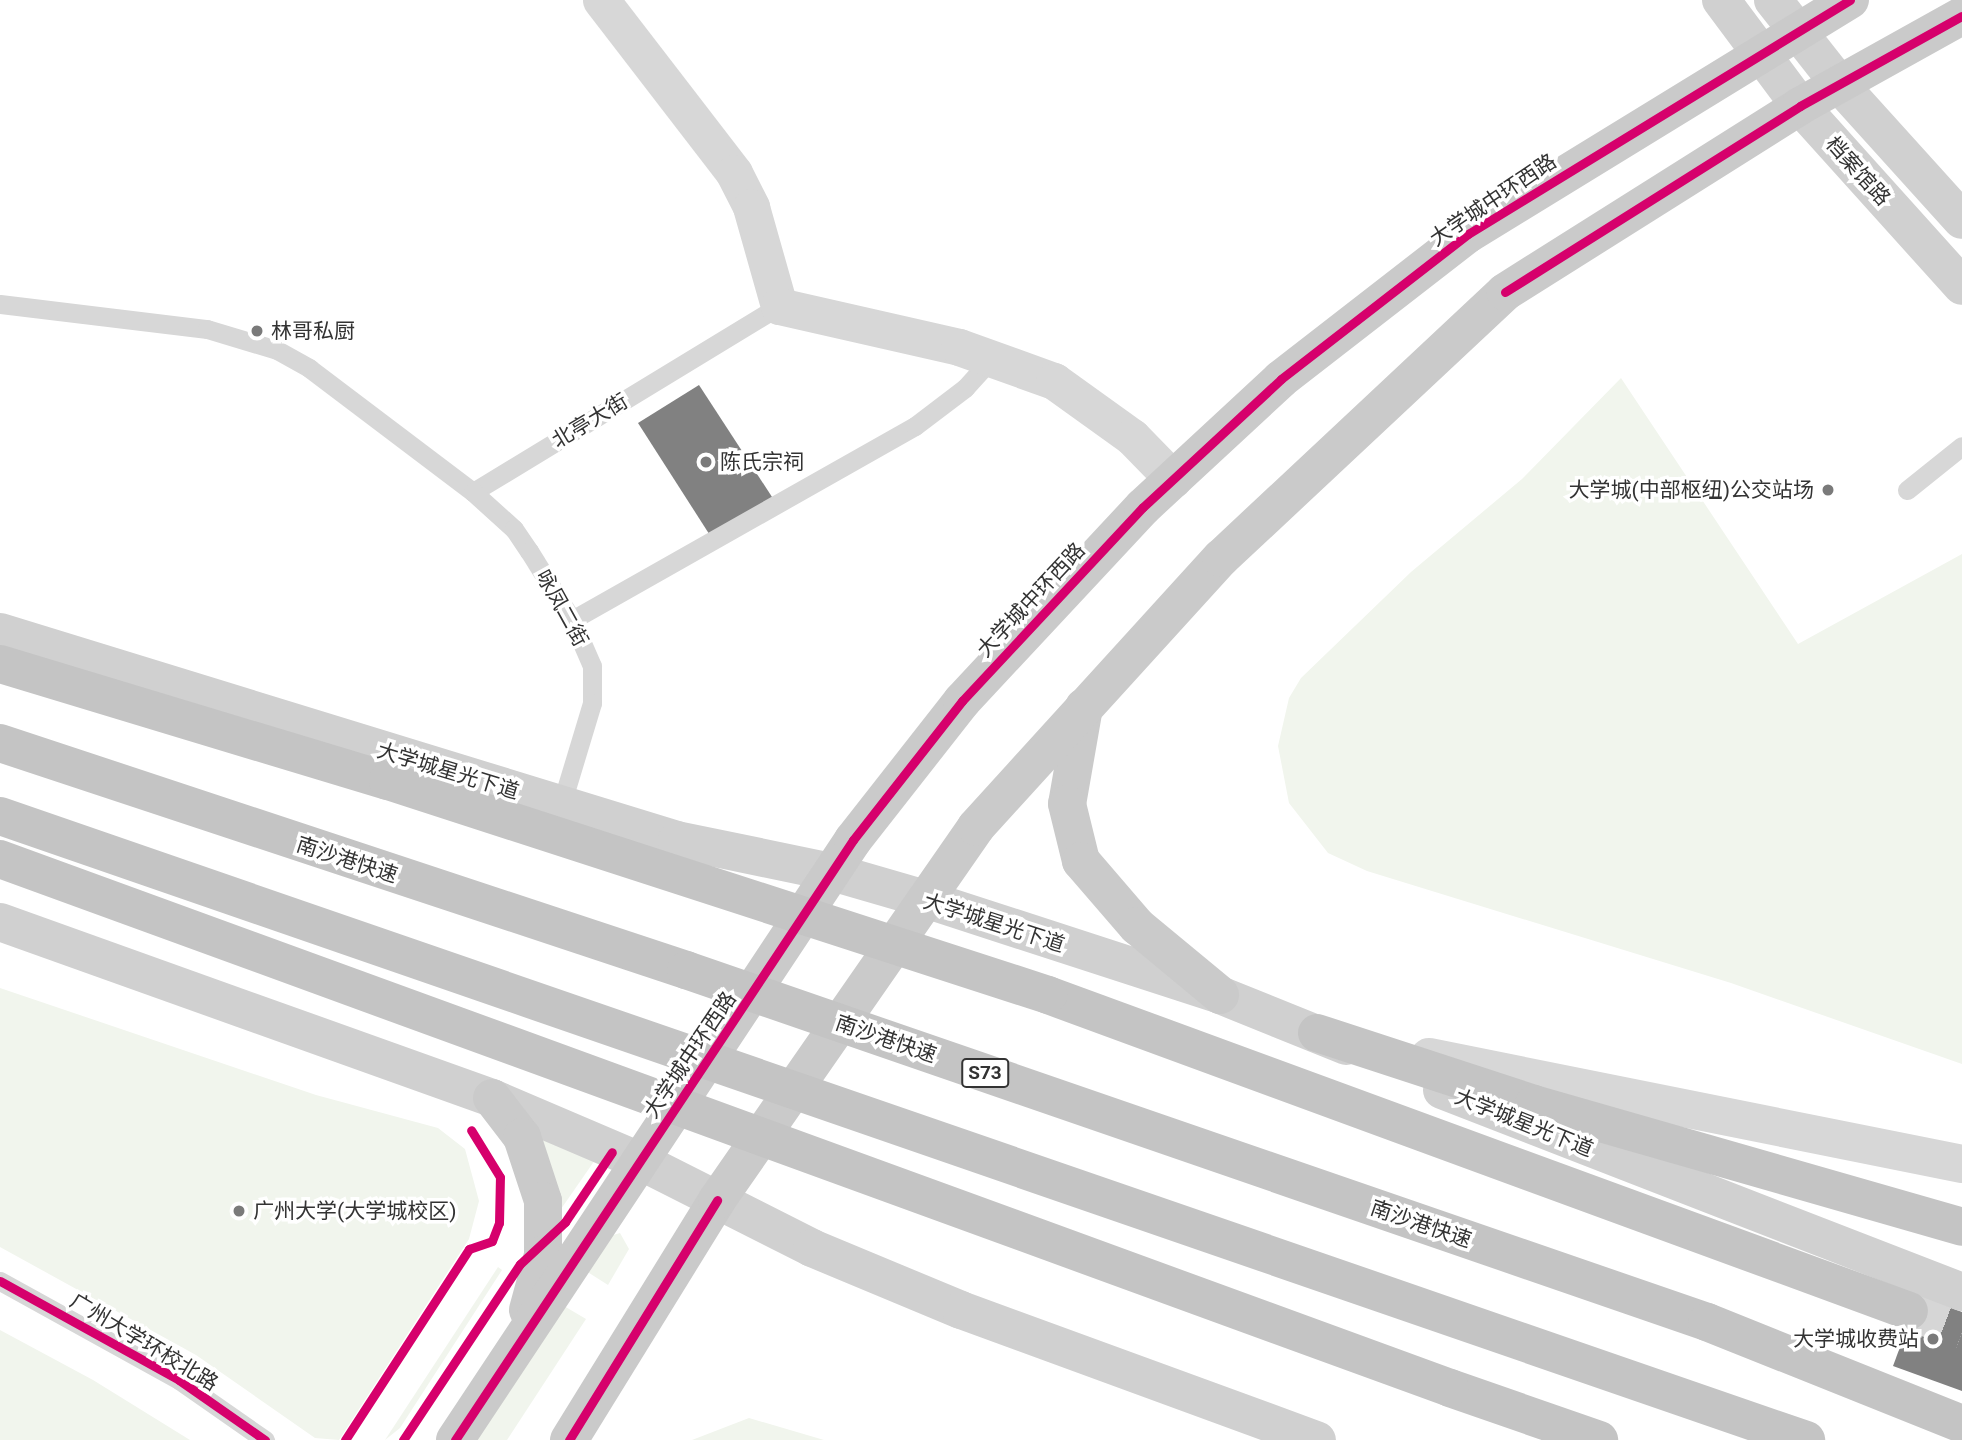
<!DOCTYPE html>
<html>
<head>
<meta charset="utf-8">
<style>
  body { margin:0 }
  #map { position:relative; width:1962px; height:1440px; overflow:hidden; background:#fff; font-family:Roboto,"Noto Sans SC",sans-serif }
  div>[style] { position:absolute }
  .green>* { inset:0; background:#f1f5ed }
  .building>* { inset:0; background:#818181 }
  .motorway-tunnel>* { height:38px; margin-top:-19px; transform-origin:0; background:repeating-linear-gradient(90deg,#d6d6d6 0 38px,transparent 0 57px) }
  .service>* { height:19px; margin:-9.5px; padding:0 9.5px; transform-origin:9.5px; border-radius:9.5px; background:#d7d7d7 }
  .minor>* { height:37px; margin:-18.5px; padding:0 18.5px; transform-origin:18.5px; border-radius:18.5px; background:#d7d7d7 }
  .tertiary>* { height:38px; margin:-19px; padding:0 19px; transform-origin:19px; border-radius:19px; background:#d7d7d7 }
  .secondary>* { height:38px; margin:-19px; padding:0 19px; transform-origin:19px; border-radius:19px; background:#d0d0d0 }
  .primary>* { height:38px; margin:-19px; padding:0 19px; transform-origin:19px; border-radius:19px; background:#cacaca }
  .motorway>* { height:38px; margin:-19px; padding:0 19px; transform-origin:19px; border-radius:19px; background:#c4c4c4 }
  .motorway-bridge>* { height:38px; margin:-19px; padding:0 19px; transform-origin:19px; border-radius:19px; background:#c4c4c4 }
  .cycleway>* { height:9px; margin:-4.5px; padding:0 4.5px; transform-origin:4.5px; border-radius:4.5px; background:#d6006c }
  .dots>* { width:19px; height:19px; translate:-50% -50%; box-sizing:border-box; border:4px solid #fff; border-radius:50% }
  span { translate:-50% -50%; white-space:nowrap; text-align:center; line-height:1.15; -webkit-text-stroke:7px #fff; paint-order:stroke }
  .shield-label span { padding:2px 5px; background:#fff; border:2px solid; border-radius:5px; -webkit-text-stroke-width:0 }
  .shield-label { font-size:19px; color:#333; font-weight:700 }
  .street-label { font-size:21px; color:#333 }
  .poi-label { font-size:21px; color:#333 }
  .left { translate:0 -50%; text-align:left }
  .right { translate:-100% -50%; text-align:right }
</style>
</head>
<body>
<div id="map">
  <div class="green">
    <i style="clip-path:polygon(1621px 378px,1798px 644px,1962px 554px,1962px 1064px,1731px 983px,1367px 871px,1328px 853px,1289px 803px,1278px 746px,1289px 698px,1301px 678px,1411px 572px,1522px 479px)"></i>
    <i style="clip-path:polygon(0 988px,316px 1095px,438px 1128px,465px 1149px,479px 1201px,469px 1239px,339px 1440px,315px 1438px,196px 1355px,0 1247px)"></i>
    <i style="clip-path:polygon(526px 1117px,604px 1147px,561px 1209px)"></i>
    <i style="clip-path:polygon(620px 1233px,629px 1249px,608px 1285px,586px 1271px,610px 1236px)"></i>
    <i style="clip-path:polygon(498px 1267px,502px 1270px,400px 1428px,385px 1440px)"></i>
    <i style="clip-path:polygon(564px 1306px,586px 1319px,507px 1440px,476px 1440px)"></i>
    <i style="clip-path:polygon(0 1330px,93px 1380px,190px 1440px,0 1440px)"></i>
    <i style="clip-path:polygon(749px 1418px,824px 1440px,692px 1440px)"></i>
  </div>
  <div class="building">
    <i style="clip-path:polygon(699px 385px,774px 500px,713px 540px,638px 423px)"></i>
    <i style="clip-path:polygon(1919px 1296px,1962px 1312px,1962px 1391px,1893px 1366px)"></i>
  </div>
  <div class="motorway-tunnel">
    <i style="left:1909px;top:1311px;width:57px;rotate:20.7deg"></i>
  </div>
  <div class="service">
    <i style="left:0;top:304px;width:209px;rotate:6.9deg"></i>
    <i style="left:207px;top:329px;width:73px;rotate:16.7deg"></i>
    <i style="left:277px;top:350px;width:37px;rotate:29deg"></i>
    <i style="left:309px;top:368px;width:206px;rotate:37.1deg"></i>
    <i style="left:473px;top:492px;width:358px;rotate:-31.3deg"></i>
    <i style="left:1907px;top:490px;width:70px;rotate:-38.7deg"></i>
    <i style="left:473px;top:492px;width:55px;rotate:42.1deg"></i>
    <i style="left:514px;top:529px;width:27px;rotate:56deg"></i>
    <i style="left:529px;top:551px;width:81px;rotate:58.1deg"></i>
    <i style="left:572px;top:620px;width:50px;rotate:66.5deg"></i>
    <i style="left:592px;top:666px;width:37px;rotate:90deg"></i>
    <i style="left:592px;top:703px;width:87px;rotate:106.8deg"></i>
    <i style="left:572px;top:620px;width:394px;rotate:-29.5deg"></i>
    <i style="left:915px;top:426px;width:63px;rotate:-37.2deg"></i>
    <i style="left:965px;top:388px;width:42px;rotate:-47.9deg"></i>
    <i style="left:0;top:1281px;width:205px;rotate:28.9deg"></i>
    <i style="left:179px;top:1380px;width:105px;rotate:34.9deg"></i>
  </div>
  <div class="minor">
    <i style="left:601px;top:0;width:218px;rotate:52.4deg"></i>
    <i style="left:734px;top:173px;width:38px;rotate:63deg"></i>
    <i style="left:751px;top:207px;width:103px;rotate:74.2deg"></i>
    <i style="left:779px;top:306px;width:185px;rotate:12.8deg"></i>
    <i style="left:959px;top:347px;width:101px;rotate:19.7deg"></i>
    <i style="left:1054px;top:381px;width:96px;rotate:35.7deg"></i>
    <i style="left:1132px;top:437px;width:59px;rotate:45.7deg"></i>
  </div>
  <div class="tertiary">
    <i style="left:1429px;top:1057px;width:544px;rotate:11.35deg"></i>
  </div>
  <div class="secondary">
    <i style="left:1721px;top:0;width:132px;rotate:53.3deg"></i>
    <i style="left:1800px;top:106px;width:242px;rotate:48deg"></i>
    <i style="left:1773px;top:0;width:107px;rotate:51.8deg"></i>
    <i style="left:1839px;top:84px;width:183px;rotate:47.9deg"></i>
    <i style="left:0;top:632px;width:708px;rotate:17.08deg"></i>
    <i style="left:677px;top:840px;width:158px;rotate:11.7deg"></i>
    <i style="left:832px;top:872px;width:97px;rotate:16.2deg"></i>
    <i style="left:925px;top:899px;width:310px;rotate:18deg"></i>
    <i style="left:1220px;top:995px;width:136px;rotate:22deg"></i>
    <i style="left:0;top:922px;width:523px;rotate:19.68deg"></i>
    <i style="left:492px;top:1098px;width:161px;rotate:23.1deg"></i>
    <i style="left:640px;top:1161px;width:193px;rotate:26.8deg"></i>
    <i style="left:812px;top:1248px;width:161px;rotate:22.6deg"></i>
    <i style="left:961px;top:1310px;width:379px;rotate:20.1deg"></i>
    <i style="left:1442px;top:1090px;width:558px;rotate:21.23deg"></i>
  </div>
  <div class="primary">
    <i style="left:1084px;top:707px;width:98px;rotate:99.9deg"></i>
    <i style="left:1067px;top:804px;width:59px;rotate:76.2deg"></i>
    <i style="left:1081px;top:861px;width:86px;rotate:49.3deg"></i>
    <i style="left:1137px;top:926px;width:108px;rotate:39.7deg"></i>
    <i style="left:492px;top:1098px;width:49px;rotate:52.4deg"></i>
    <i style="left:522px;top:1137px;width:67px;rotate:71.8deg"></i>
    <i style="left:543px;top:1201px;width:54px;rotate:90deg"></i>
    <i style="left:543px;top:1255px;width:57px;rotate:105.3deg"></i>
    <i style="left:455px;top:1440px;width:720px;rotate:-56.44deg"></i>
    <i style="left:853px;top:840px;width:177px;rotate:-51.9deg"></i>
    <i style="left:962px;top:701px;width:265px;rotate:-47deg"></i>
    <i style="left:1143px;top:507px;width:188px;rotate:-42.8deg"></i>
    <i style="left:1281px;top:379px;width:237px;rotate:-37.8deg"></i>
    <i style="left:1468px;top:234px;width:448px;rotate:-31.5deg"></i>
    <i style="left:569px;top:1440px;width:282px;rotate:-58.3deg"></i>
    <i style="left:717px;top:1200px;width:454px;rotate:-55.2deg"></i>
    <i style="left:976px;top:827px;width:364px;rotate:-47.7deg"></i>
    <i style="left:1221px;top:558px;width:389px;rotate:-43.1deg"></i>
    <i style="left:1505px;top:292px;width:349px;rotate:-32.2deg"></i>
    <i style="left:1800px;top:106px;width:185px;rotate:-29.1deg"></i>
  </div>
  <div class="motorway">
    <i style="left:1048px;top:995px;width:917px;rotate:20.15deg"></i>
    <i style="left:1317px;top:1033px;width:228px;rotate:18.1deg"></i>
    <i style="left:1534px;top:1104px;width:445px;rotate:16deg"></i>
    <i style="left:1450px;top:1388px;width:158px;rotate:19.2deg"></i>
  </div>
  <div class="motorway-bridge">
    <i style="left:0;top:664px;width:405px;rotate:16.8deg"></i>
    <i style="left:388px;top:781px;width:694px;rotate:17.96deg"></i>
    <i style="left:0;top:743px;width:723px;rotate:18.31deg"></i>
    <i style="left:686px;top:970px;width:1080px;rotate:19.02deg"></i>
    <i style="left:1707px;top:1322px;width:275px;rotate:21.8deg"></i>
    <i style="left:0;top:816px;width:1911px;rotate:19.06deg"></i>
    <i style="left:0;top:859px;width:1543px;rotate:20.04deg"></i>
  </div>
  <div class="cycleway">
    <i style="left:1505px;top:292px;width:349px;rotate:-32.2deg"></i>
    <i style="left:1800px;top:106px;width:185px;rotate:-29.1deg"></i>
    <i style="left:0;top:1281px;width:205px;rotate:28.9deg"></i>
    <i style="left:179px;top:1380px;width:105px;rotate:34.9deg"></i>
    <i style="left:345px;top:1440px;width:228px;rotate:-57deg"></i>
    <i style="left:469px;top:1249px;width:24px;rotate:-19deg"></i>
    <i style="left:492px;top:1241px;width:19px;rotate:-69deg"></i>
    <i style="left:499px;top:1223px;width:46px;rotate:-88.8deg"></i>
    <i style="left:500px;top:1177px;width:55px;rotate:-121.7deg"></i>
    <i style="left:403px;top:1440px;width:211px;rotate:-56.4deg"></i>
    <i style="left:520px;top:1264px;width:62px;rotate:-43deg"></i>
    <i style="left:565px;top:1222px;width:84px;rotate:-56.1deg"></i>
    <i style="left:455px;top:1440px;width:720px;rotate:-56.44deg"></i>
    <i style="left:853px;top:840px;width:177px;rotate:-51.9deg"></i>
    <i style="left:962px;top:701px;width:265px;rotate:-47deg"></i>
    <i style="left:1143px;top:507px;width:188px;rotate:-42.8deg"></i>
    <i style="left:1281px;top:379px;width:237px;rotate:-37.8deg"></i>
    <i style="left:1468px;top:234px;width:448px;rotate:-31.5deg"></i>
    <i style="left:569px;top:1440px;width:282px;rotate:-58.3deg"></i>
  </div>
  <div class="dots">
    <i style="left:257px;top:331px;background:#7a7a7a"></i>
    <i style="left:706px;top:462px;background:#7a7a7a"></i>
    <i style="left:1828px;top:490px;background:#7a7a7a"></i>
    <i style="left:239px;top:1211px;background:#7a7a7a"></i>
    <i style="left:1933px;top:1339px;background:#7a7a7a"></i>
  </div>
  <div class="shield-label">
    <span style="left:985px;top:1073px">S73</span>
  </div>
  <div class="street-label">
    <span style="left:1858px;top:171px;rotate:48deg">档案馆路</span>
    <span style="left:1493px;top:200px;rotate:-34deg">大学城中环西路</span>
    <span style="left:590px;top:421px;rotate:-31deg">北亭大街</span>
    <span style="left:1031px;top:600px;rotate:-47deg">大学城中环西路</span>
    <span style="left:562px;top:608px;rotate:61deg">咏凤二街</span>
    <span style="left:448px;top:771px;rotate:17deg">大学城星光下道</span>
    <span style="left:347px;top:860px;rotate:18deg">南沙港快速</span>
    <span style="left:994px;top:923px;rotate:18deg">大学城星光下道</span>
    <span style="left:886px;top:1039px;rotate:19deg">南沙港快速</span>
    <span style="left:690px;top:1055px;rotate:-56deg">大学城中环西路</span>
    <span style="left:1524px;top:1123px;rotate:22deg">大学城星光下道</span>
    <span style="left:1421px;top:1224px;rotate:19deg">南沙港快速</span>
    <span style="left:144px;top:1342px;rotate:31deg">广州大学环校北路</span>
  </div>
  <div class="poi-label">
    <span class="left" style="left:271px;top:331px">林哥私厨</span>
    <span class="left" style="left:720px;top:462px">陈氏宗祠</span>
    <span class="right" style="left:1814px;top:490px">大学城(中部枢纽)公交站场</span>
    <span class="left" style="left:253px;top:1211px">广州大学(大学城校区)</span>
    <span class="right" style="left:1919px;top:1339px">大学城收费站</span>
  </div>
</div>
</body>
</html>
